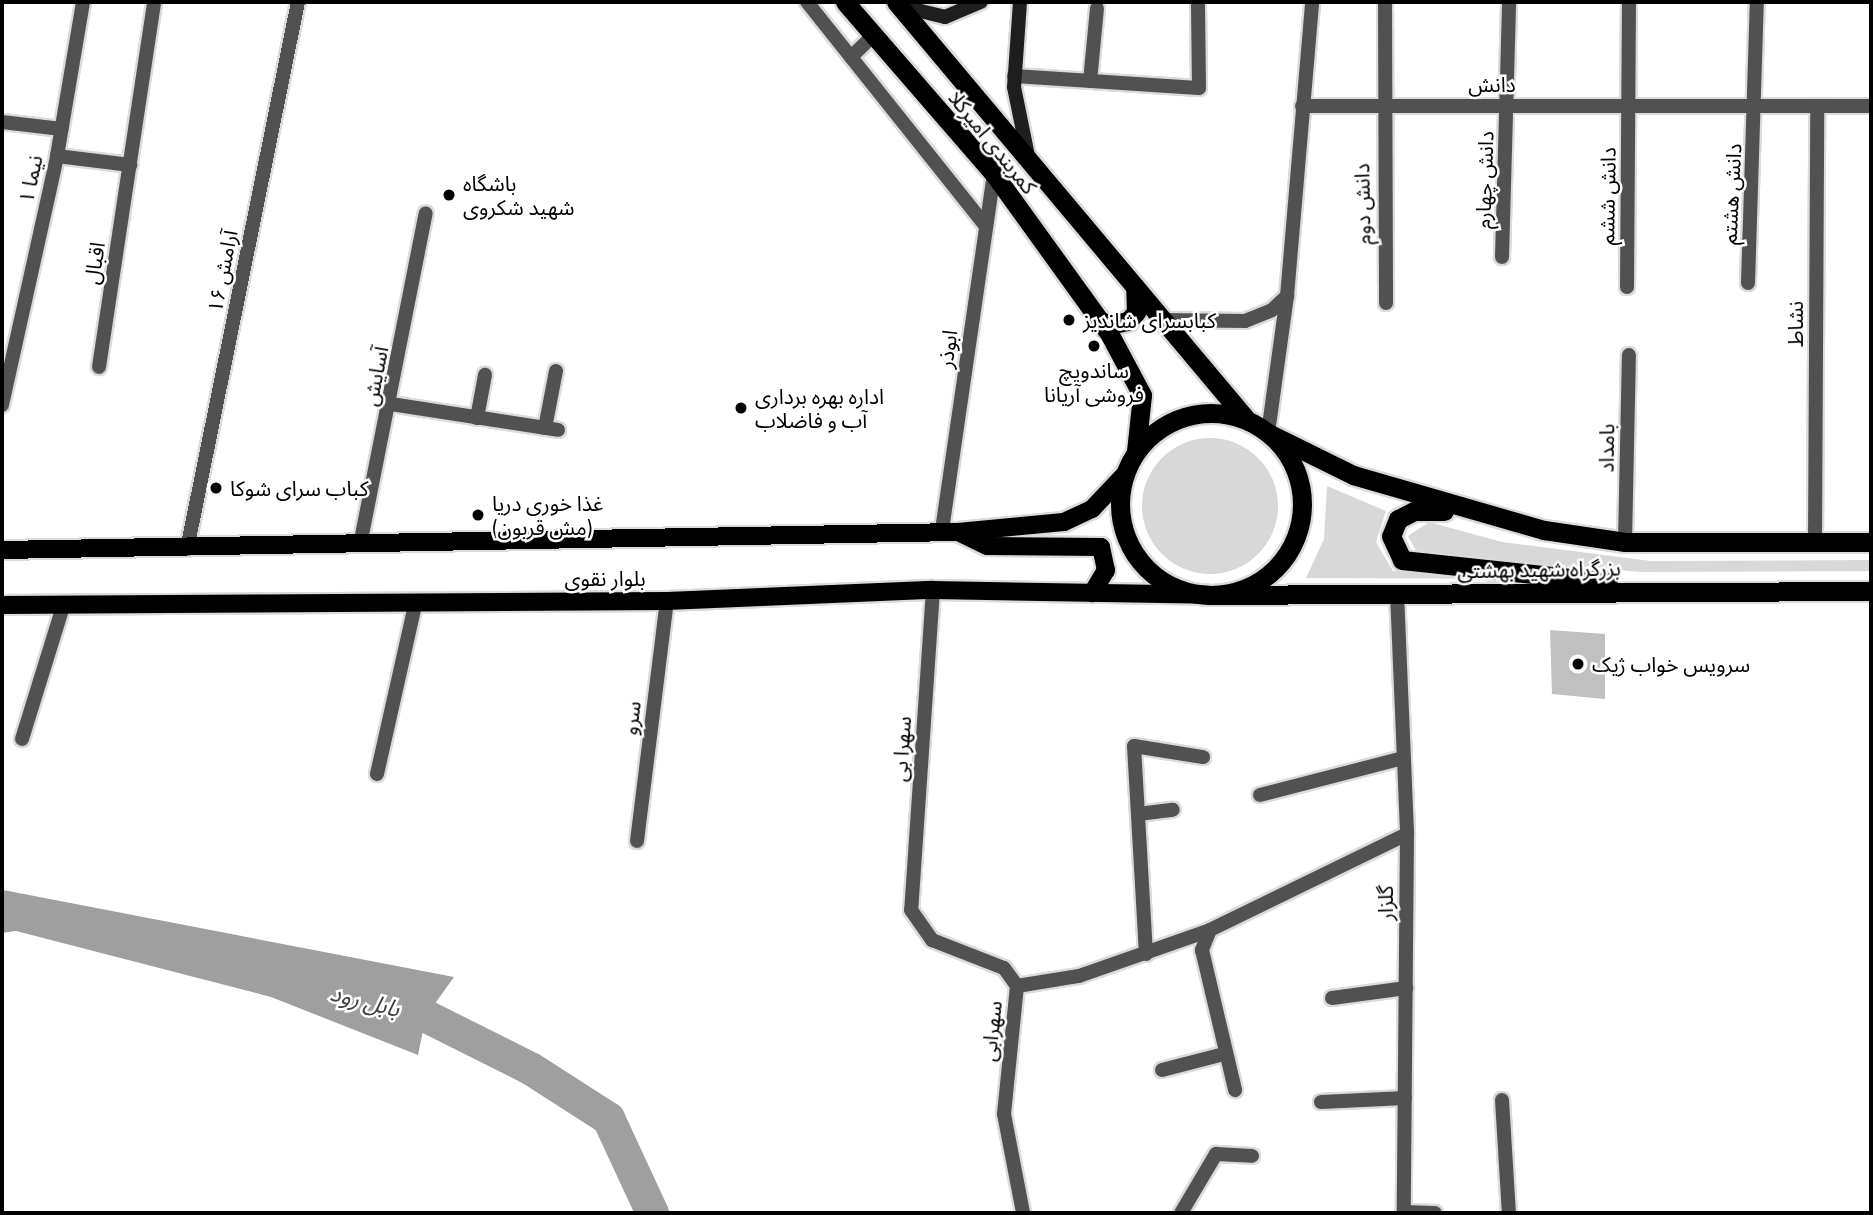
<!DOCTYPE html>
<html>
<head>
<meta charset="utf-8">
<style>
  body { margin:0 }
  #map { position:relative; width:1873px; height:1215px; overflow:hidden; background:#fff; font-family:"Titillium Web","Noto Sans Arabic",sans-serif }
  div>[style] { position:absolute }
  .green>* { inset:0; background:#d8d8d8 }
  .round { border-radius:50% }
  .water>* { inset:0; background:#9f9f9f }
  .river>* { height:33px; margin:-16.5px; padding:0 16.5px; transform-origin:16.5px; border-radius:16.5px; background:#9f9f9f }
  .building>* { inset:0; background:#c0c0c0 }
  .roads { filter:drop-shadow(2px 0 #dbdbdb) drop-shadow(-2px 0 #dbdbdb) drop-shadow(0 2px #dbdbdb) drop-shadow(0 -2px #dbdbdb) }
  .minor>* { height:14px; margin:-7px; padding:0 7px; transform-origin:7px; border-radius:7px; background:#515151 }
  .secondary>* { height:14px; margin:-7px; padding:0 7px; transform-origin:7px; border-radius:7px; background:#1e1e1e }
  .primary>* { height:18px; margin:-9px; padding:0 9px; transform-origin:9px; border-radius:9px; background:#000 }
  .trunk>* { height:19px; margin:-9.5px; padding:0 9.5px; transform-origin:9.5px; border-radius:9.5px; background:#000 }
  .trunk>.ring { margin:-9.5px; padding:0; box-sizing:content-box; background:none; border:19px solid #000; border-radius:50% }
  .dots>* { width:19px; height:19px; translate:-50% -50%; box-sizing:border-box; border:4px solid #fff; border-radius:50% }
  span { translate:-50% -50%; white-space:nowrap; text-align:center; line-height:1.15; -webkit-text-stroke:5px #fff; paint-order:stroke }
  .street-label { font-size:21px; color:#000 }
  .poi-label { font-size:21px; color:#000 }
  .left { translate:0 -50%; text-align:left }
  .water-label { font-size:23px; color:#404040; font-style:italic }
  .frame { position:absolute; inset:0; border:4px solid #000; pointer-events:none }
</style>
</head>
<body>
<div id="map">
  <div class="green">
    <i class="round" style="left:1142px;top:438px;width:136px;height:136px"></i>
    <i style="clip-path:polygon(1327px 486px,1386px 511px,1376px 542px,1393px 571px,1520px 579px,1306px 578px,1324px 539px)"></i>
    <i style="clip-path:polygon(1429px 522px,1502px 542px,1651px 561px,1871px 560px,1871px 571px,1641px 572px,1418px 554px,1408px 536px)"></i>
  </div>
  <div class="water">
    <i style="clip-path:polygon(2px 890px,3px 890px,454px 977px,426px 1016px,418px 1055px,271px 997px,16px 931px,2px 933px)"></i>
  </div>
  <div class="river">
    <i style="left:383px;top:1007px;width:44px;rotate:11.8deg"></i>
    <i style="left:426px;top:1016px;width:116px;rotate:26.6deg"></i>
    <i style="left:530px;top:1068px;width:93px;rotate:32.7deg"></i>
    <i style="left:608px;top:1118px;width:105px;rotate:65.1deg"></i>
  </div>
  <div class="building">
    <i style="clip-path:polygon(1550px 630px,1605px 634px,1605px 699px,1552px 694px)"></i>
  </div>
  <div class="roads">
    <div class="minor">
      <i style="left:807px;top:2px;width:287px;rotate:51.4deg"></i>
      <i style="left:1385px;top:2px;width:301px;rotate:89.8deg"></i>
      <i style="left:851px;top:57px;width:32px;rotate:-44deg"></i>
      <i style="left:1014px;top:76px;width:185px;rotate:3.7deg"></i>
      <i style="left:1199px;top:88px;width:86px;rotate:-90.7deg"></i>
      <i style="left:1090px;top:81px;width:73px;rotate:-84.5deg"></i>
      <i style="left:1302px;top:106px;width:569px"></i>
      <i style="left:2px;top:122px;width:60px;rotate:6.7deg"></i>
      <i style="left:57px;top:156px;width:74px;rotate:7deg"></i>
      <i style="left:1502px;top:257px;width:255px;rotate:-88.4deg"></i>
      <i style="left:1748px;top:283px;width:281px;rotate:-88.2deg"></i>
      <i style="left:1627px;top:287px;width:285px;rotate:-89.6deg"></i>
      <i style="left:1287px;top:296px;width:295px;rotate:-85.1deg"></i>
      <i style="left:1161px;top:320px;width:84px;rotate:0.7deg"></i>
      <i style="left:1245px;top:321px;width:29px;rotate:-22deg"></i>
      <i style="left:1272px;top:310px;width:21px;rotate:-43deg"></i>
      <i style="left:1287px;top:296px;width:138px;rotate:97.9deg"></i>
      <i style="left:99px;top:367px;width:369px;rotate:-81.4deg"></i>
      <i style="left:391px;top:404px;width:169px;rotate:8.8deg"></i>
      <i style="left:2px;top:405px;width:255px;rotate:-77.5deg"></i>
      <i style="left:57px;top:156px;width:156px;rotate:-80.4deg"></i>
      <i style="left:477px;top:418px;width:44px;rotate:-79.5deg"></i>
      <i style="left:545px;top:428px;width:58px;rotate:-79.1deg"></i>
      <i style="left:942px;top:530px;width:360px;rotate:-81.7deg"></i>
      <i style="left:1625px;top:542px;width:187px;rotate:-88.8deg"></i>
      <i style="left:1815px;top:542px;width:436px;rotate:-89.7deg"></i>
      <i style="left:360px;top:545px;width:338px;rotate:-78.8deg"></i>
      <i style="left:187px;top:549px;width:558px;rotate:-78.53deg"></i>
      <i style="left:933px;top:590px;width:321px;rotate:93.9deg"></i>
      <i style="left:911px;top:910px;width:37px;rotate:55deg"></i>
      <i style="left:932px;top:940px;width:77px;rotate:21.3deg"></i>
      <i style="left:1004px;top:968px;width:22px;rotate:54deg"></i>
      <i style="left:1017px;top:986px;width:129px;rotate:95.8deg"></i>
      <i style="left:1004px;top:1114px;width:101px;rotate:79.1deg"></i>
      <i style="left:1397px;top:593px;width:241px;rotate:87.6deg"></i>
      <i style="left:1407px;top:834px;width:379px;rotate:90.5deg"></i>
      <i style="left:22px;top:739px;width:142px;rotate:-72.8deg"></i>
      <i style="left:377px;top:774px;width:177px;rotate:-77.3deg"></i>
      <i style="left:1260px;top:795px;width:148px;rotate:-14.5deg"></i>
      <i style="left:1138px;top:814px;width:35px;rotate:-7deg"></i>
      <i style="left:637px;top:841px;width:242px;rotate:-82.9deg"></i>
      <i style="left:1210px;top:930px;width:22px;rotate:112deg"></i>
      <i style="left:1202px;top:950px;width:144px;rotate:76.7deg"></i>
      <i style="left:1146px;top:954px;width:208px;rotate:-93.3deg"></i>
      <i style="left:1134px;top:746px;width:70px;rotate:9.1deg"></i>
      <i style="left:1017px;top:986px;width:63px;rotate:-9.2deg"></i>
      <i style="left:1079px;top:976px;width:139px;rotate:-19.3deg"></i>
      <i style="left:1210px;top:930px;width:219px;rotate:-26deg"></i>
      <i style="left:1332px;top:998px;width:75px;rotate:-7.7deg"></i>
      <i style="left:1162px;top:1070px;width:64px;rotate:-14.5deg"></i>
      <i style="left:1502px;top:1100px;width:113px;rotate:86.5deg"></i>
      <i style="left:1321px;top:1102px;width:84px;rotate:-2.7deg"></i>
      <i style="left:1404px;top:1212px;width:31px;rotate:2deg"></i>
      <i style="left:1181px;top:1213px;width:69px;rotate:-59.3deg"></i>
      <i style="left:1216px;top:1154px;width:36px;rotate:3deg"></i>
    </div>
    <div class="secondary">
      <i style="left:1020px;top:2px;width:85px;rotate:94deg"></i>
      <i style="left:1014px;top:87px;width:70px;rotate:78.5deg"></i>
      <i style="left:900px;top:6px;width:46px;rotate:13.7deg"></i>
      <i style="left:945px;top:17px;width:39px;rotate:-23deg"></i>
    </div>
    <div class="primary">
      <i style="left:958px;top:532px;width:32px;rotate:26deg"></i>
      <i style="left:987px;top:546px;width:114px;rotate:0.5deg"></i>
      <i style="left:1101px;top:547px;width:24px;rotate:78deg"></i>
      <i style="left:1106px;top:570px;width:27px;rotate:121deg"></i>
      <i style="left:2px;top:550px;width:956px;rotate:-1.08deg"></i>
      <i style="left:958px;top:532px;width:106px;rotate:-5.4deg"></i>
      <i style="left:1064px;top:522px;width:31px;rotate:-25deg"></i>
      <i style="left:1092px;top:509px;width:48px;rotate:-46.7deg"></i>
      <i style="left:2px;top:605px;width:665px;rotate:-0.34deg"></i>
      <i style="left:667px;top:601px;width:266px;rotate:-2.4deg"></i>
      <i style="left:933px;top:590px;width:275px;rotate:1deg"></i>
    </div>
    <div class="trunk">
      <i style="left:845px;top:2px;width:228px;rotate:49.1deg"></i>
      <i style="left:994px;top:174px;width:198px;rotate:54.2deg"></i>
      <i style="left:1110px;top:335px;width:68px;rotate:61.9deg"></i>
      <i style="left:1142px;top:395px;width:56px;rotate:96.1deg"></i>
      <i style="left:896px;top:2px;width:544px;rotate:49.99deg"></i>
      <i style="left:1097px;top:319px;width:13px;rotate:27deg"></i>
      <i style="left:1109px;top:325px;width:19px;rotate:-12deg"></i>
      <i style="left:1128px;top:321px;width:12px;rotate:-48deg"></i>
      <i style="left:1136px;top:312px;width:25px;rotate:-92deg"></i>
      <i class="ring" style="left:1120px;top:413px;width:163px;height:163px"></i>
      <i style="left:1268px;top:433px;width:95px;rotate:26.3deg"></i>
      <i style="left:1353px;top:475px;width:199px;rotate:16.1deg"></i>
      <i style="left:1544px;top:530px;width:82px;rotate:8.4deg"></i>
      <i style="left:1625px;top:542px;width:246px"></i>
      <i style="left:1444px;top:511px;width:30px;rotate:180deg"></i>
      <i style="left:1414px;top:511px;width:18px;rotate:153deg"></i>
      <i style="left:1398px;top:519px;width:18px;rotate:112deg"></i>
      <i style="left:1391px;top:536px;width:26px;rotate:65deg"></i>
      <i style="left:1402px;top:560px;width:207px;rotate:6.1deg"></i>
      <i style="left:1208px;top:595px;width:663px;rotate:-0.35deg"></i>
    </div>
  </div>
  <div class="dots">
    <i style="left:449px;top:195px;background:#000"></i>
    <i style="left:1069px;top:320px;background:#000"></i>
    <i style="left:1094px;top:346px;background:#000"></i>
    <i style="left:741px;top:408px;background:#000"></i>
    <i style="left:216px;top:488px;background:#000"></i>
    <i style="left:478px;top:515px;background:#000"></i>
    <i style="left:1578px;top:664px;background:#000"></i>
  </div>
  <div class="street-label">
    <span style="left:1492px;top:84px">دانش</span>
    <span style="left:993px;top:142px;rotate:51deg">کمربندی امیرکلا</span>
    <span style="left:30px;top:179px;rotate:-78deg">نیما ۱</span>
    <span style="left:1484px;top:180px;rotate:-88deg">دانش چهارم</span>
    <span style="left:1731px;top:194px;rotate:-87deg">دانش هشتم</span>
    <span style="left:1607px;top:196px;rotate:-89deg">دانش ششم</span>
    <span style="left:1362px;top:204px;rotate:-91deg">دانش دوم</span>
    <span style="left:94px;top:263px;rotate:-81deg">اقبال</span>
    <span style="left:222px;top:271px;rotate:-79deg">آرامش ۱۶</span>
    <span style="left:1795px;top:324px;rotate:-90deg">نشاط</span>
    <span style="left:947px;top:349px;rotate:-82deg">ابوذر</span>
    <span style="left:375px;top:376px;rotate:-79deg">آسایش</span>
    <span style="left:1606px;top:448px;rotate:-89deg">بامداد</span>
    <span style="left:1539px;top:569px;rotate:-1deg">بزرگراه شهید بهشتی</span>
    <span style="left:605px;top:578px">بلوار نقوی</span>
    <span style="left:631px;top:718px;rotate:-83deg">سرو</span>
    <span style="left:901px;top:749px;rotate:-86deg">سهرا بی</span>
    <span style="left:1385px;top:903px;rotate:-90deg">گلزار</span>
    <span style="left:991px;top:1031px;rotate:-84deg">سهرابی</span>
  </div>
  <div class="poi-label">
    <span class="left" style="left:463px;top:195px">باشگاه<br>شهید شکروی</span>
    <span class="left" style="left:1083px;top:320px">کبابسرای شاندیز</span>
    <span style="left:1094px;top:382px">ساندویچ<br>فروشی آریانا</span>
    <span class="left" style="left:755px;top:408px">اداره بهره برداری<br>آب و فاضلاب</span>
    <span class="left" style="left:230px;top:488px">کباب سرای شوکا</span>
    <span class="left" style="left:492px;top:515px">غذا خوری دریا<br>(مش قربون)</span>
    <span class="left" style="left:1592px;top:664px">سرویس خواب ژیک</span>
  </div>
  <div class="water-label">
    <span style="left:365px;top:1001px;rotate:14deg">بابل رود</span>
  </div>
  <div class="frame"></div>
</div>
</body>
</html>
